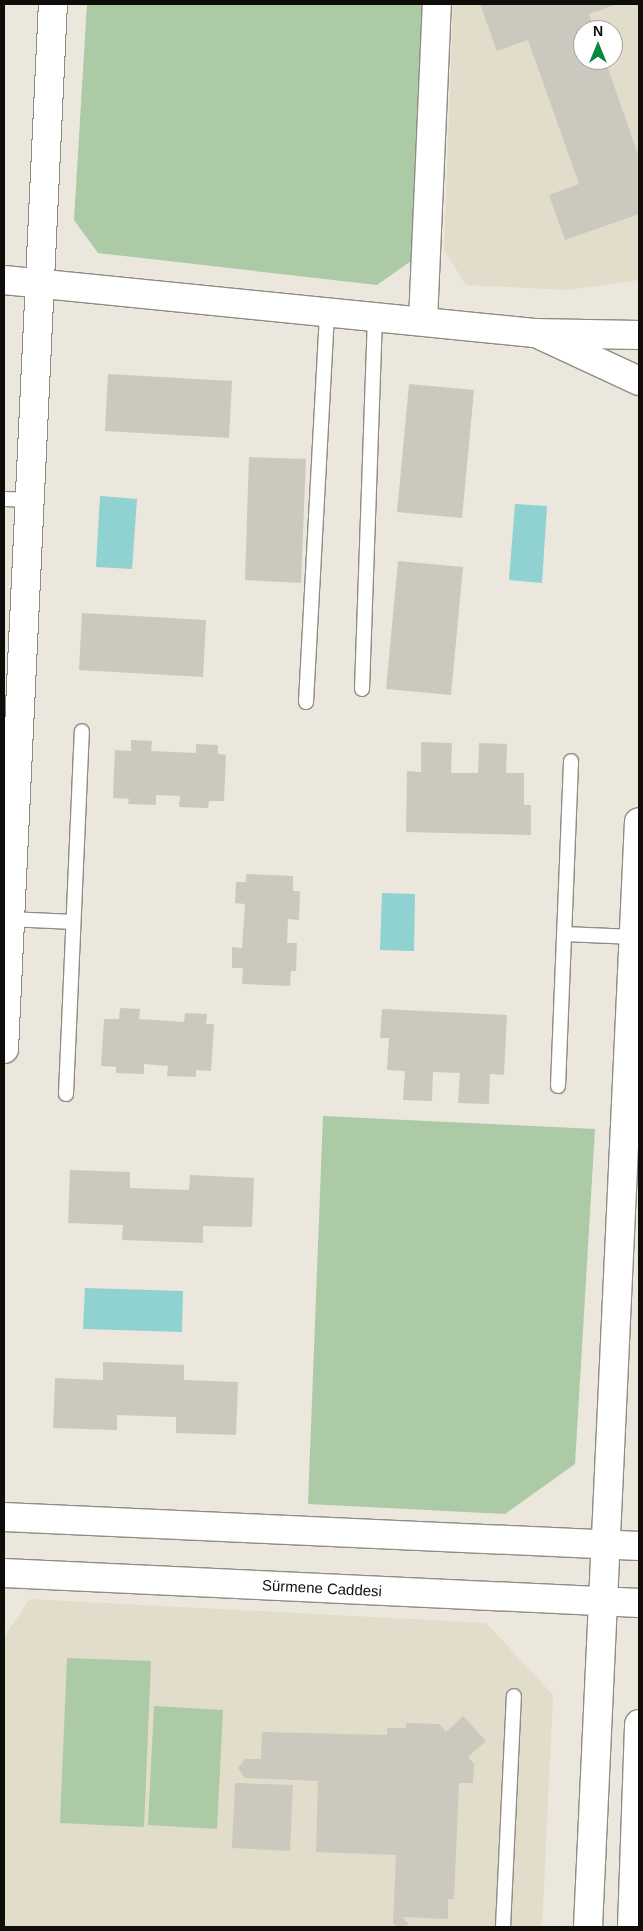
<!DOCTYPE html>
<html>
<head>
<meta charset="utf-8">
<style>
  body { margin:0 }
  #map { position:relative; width:643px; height:1931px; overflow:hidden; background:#ebe7dd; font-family:Arial,sans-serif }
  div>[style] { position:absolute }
  .built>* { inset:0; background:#e2dcca }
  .green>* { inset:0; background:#accaa6 }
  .water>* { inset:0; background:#90d1d2 }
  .building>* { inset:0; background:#cbc8be }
  .roads { filter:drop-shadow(1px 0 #8f8c83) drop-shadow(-1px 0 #8f8c83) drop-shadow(0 1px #8f8c83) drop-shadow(0 -1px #8f8c83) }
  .lane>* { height:14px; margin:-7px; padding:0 7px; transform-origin:7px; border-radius:7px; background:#fff }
  .street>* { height:28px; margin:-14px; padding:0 14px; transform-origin:14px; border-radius:14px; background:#fff }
  .secondary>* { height:28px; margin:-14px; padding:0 14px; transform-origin:14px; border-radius:14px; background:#fff }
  span { translate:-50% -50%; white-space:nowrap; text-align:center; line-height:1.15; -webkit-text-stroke:4.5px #fff; paint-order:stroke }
  .street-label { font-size:15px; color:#0f0d0a }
  .frame { position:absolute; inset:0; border:5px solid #0f0d0a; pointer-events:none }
  .north { position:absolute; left:573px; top:20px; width:50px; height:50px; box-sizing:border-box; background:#fff; border:1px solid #9f9e9d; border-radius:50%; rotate:0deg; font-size:14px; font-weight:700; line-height:20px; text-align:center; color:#0f0d0a }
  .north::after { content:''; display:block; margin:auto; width:18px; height:22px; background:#098640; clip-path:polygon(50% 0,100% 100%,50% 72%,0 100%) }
</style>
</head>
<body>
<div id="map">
  <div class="built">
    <i style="clip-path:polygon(evenodd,453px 4px,639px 4px,639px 280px,568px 290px,466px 285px,444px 250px,453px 4px,583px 30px,613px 30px,613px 60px,583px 60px,583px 30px)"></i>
    <i style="clip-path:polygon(30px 1599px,486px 1623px,553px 1695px,542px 1927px,4px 1927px,4px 1637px)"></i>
  </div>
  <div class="green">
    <i style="clip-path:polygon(87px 4px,424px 4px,411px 261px,377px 285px,98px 253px,74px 220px)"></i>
    <i style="clip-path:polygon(323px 1116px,595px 1129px,575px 1464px,505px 1514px,308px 1504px)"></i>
    <i style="clip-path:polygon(67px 1658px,151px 1661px,144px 1827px,60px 1823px)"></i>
    <i style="clip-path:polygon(154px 1706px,223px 1710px,217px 1829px,148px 1825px)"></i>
  </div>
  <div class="water">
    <i style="clip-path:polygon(100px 496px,137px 499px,132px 569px,96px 567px)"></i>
    <i style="clip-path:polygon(515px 504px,547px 506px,542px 583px,509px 580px)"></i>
    <i style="clip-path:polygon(382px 893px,415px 894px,414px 951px,380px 950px)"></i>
    <i style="clip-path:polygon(85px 1288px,183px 1291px,182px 1332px,83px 1329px)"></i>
  </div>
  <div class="building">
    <i style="clip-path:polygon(480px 4px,618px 4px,589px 14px,594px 30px,583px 30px,583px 60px,605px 60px,639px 157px,639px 214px,565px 240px,549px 195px,579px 184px,528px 40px,497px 51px)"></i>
    <i style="clip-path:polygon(108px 374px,232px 381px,229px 438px,105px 431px)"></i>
    <i style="clip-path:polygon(409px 384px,474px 390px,462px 518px,397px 512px)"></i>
    <i style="clip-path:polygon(249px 457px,306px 459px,301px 583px,245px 580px)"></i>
    <i style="clip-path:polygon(398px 561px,463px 567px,451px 695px,386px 689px)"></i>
    <i style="clip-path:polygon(82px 613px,206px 620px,203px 677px,79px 670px)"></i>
    <i style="clip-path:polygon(131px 740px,152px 741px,151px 751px,196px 753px,196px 744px,218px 745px,218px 754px,226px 755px,224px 801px,209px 801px,208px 808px,179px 807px,180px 796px,156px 795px,156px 805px,128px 804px,129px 799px,113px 798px,115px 750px,131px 751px)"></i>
    <i style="clip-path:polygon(421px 742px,452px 743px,451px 773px,478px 773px,479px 743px,507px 744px,506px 773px,524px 773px,524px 805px,531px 805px,531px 835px,406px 832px,407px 771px,421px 772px)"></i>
    <i style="clip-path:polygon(246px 874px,293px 876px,293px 891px,300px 891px,299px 920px,288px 919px,287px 943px,297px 943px,296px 971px,291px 971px,290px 986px,242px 984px,243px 968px,232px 968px,232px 947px,242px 948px,245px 904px,235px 903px,236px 882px,246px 882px)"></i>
    <i style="clip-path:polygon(120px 1008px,140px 1009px,139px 1019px,184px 1022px,185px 1013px,207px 1014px,206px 1024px,214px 1024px,211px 1071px,196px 1070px,196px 1077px,167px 1076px,168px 1066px,144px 1064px,144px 1074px,116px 1073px,116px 1067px,101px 1066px,104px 1019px,119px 1019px)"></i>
    <i style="clip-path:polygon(382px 1009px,507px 1015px,504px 1075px,490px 1074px,489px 1104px,458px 1103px,460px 1073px,433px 1072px,432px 1101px,403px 1100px,405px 1071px,387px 1070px,389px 1038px,380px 1038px)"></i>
    <i style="clip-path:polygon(70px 1170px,130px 1172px,130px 1188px,189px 1190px,190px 1175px,254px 1178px,252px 1227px,203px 1226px,203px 1243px,122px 1240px,123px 1225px,68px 1223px)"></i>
    <i style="clip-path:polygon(103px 1362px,184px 1365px,184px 1380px,238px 1382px,236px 1435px,176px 1433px,176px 1417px,117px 1415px,117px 1430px,53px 1428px,55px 1378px,103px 1380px)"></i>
    <i style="clip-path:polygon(463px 1716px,486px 1741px,468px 1757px,474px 1764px,473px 1783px,459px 1783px,454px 1899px,448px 1899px,448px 1919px,403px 1917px,409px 1925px,396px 1927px,393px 1923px,396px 1855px,316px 1852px,318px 1781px,245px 1778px,238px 1768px,245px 1759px,261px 1759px,262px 1732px,387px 1735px,387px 1728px,406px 1728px,406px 1723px,439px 1724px,446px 1732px)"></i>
    <i style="clip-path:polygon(235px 1783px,293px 1785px,290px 1851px,232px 1848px)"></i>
  </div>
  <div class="roads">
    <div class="lane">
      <i style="left:4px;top:499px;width:26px;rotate:2deg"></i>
      <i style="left:362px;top:689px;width:372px;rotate:-88deg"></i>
      <i style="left:306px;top:702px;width:391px;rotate:-86.9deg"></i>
      <i style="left:10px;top:919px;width:63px;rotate:2.7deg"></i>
      <i style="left:564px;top:934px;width:70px;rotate:2.5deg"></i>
      <i style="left:558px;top:1086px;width:325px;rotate:-87.7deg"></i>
      <i style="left:66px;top:1094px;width:363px;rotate:-87.5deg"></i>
      <i style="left:503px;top:1927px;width:231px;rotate:-87.3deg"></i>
    </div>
    <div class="street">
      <i style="left:4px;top:280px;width:533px;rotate:5.71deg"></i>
      <i style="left:534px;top:333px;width:105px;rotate:1.1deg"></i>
      <i style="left:423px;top:321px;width:317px;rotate:-87.5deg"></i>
      <i style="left:540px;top:335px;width:109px;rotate:24.9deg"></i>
      <i style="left:4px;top:1049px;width:1046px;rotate:-87.32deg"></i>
    </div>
    <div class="secondary">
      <i style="left:4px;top:1517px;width:636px;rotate:2.61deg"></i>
      <i style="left:4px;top:1573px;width:636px;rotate:2.7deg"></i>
      <i style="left:588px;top:1927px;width:1106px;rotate:-87.36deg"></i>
      <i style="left:632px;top:1927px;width:203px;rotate:-88deg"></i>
    </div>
  </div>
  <div class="street-label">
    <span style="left:322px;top:1588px;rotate:3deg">Sürmene Caddesi</span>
  </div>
  <div class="frame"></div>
  <div class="north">N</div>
</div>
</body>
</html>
